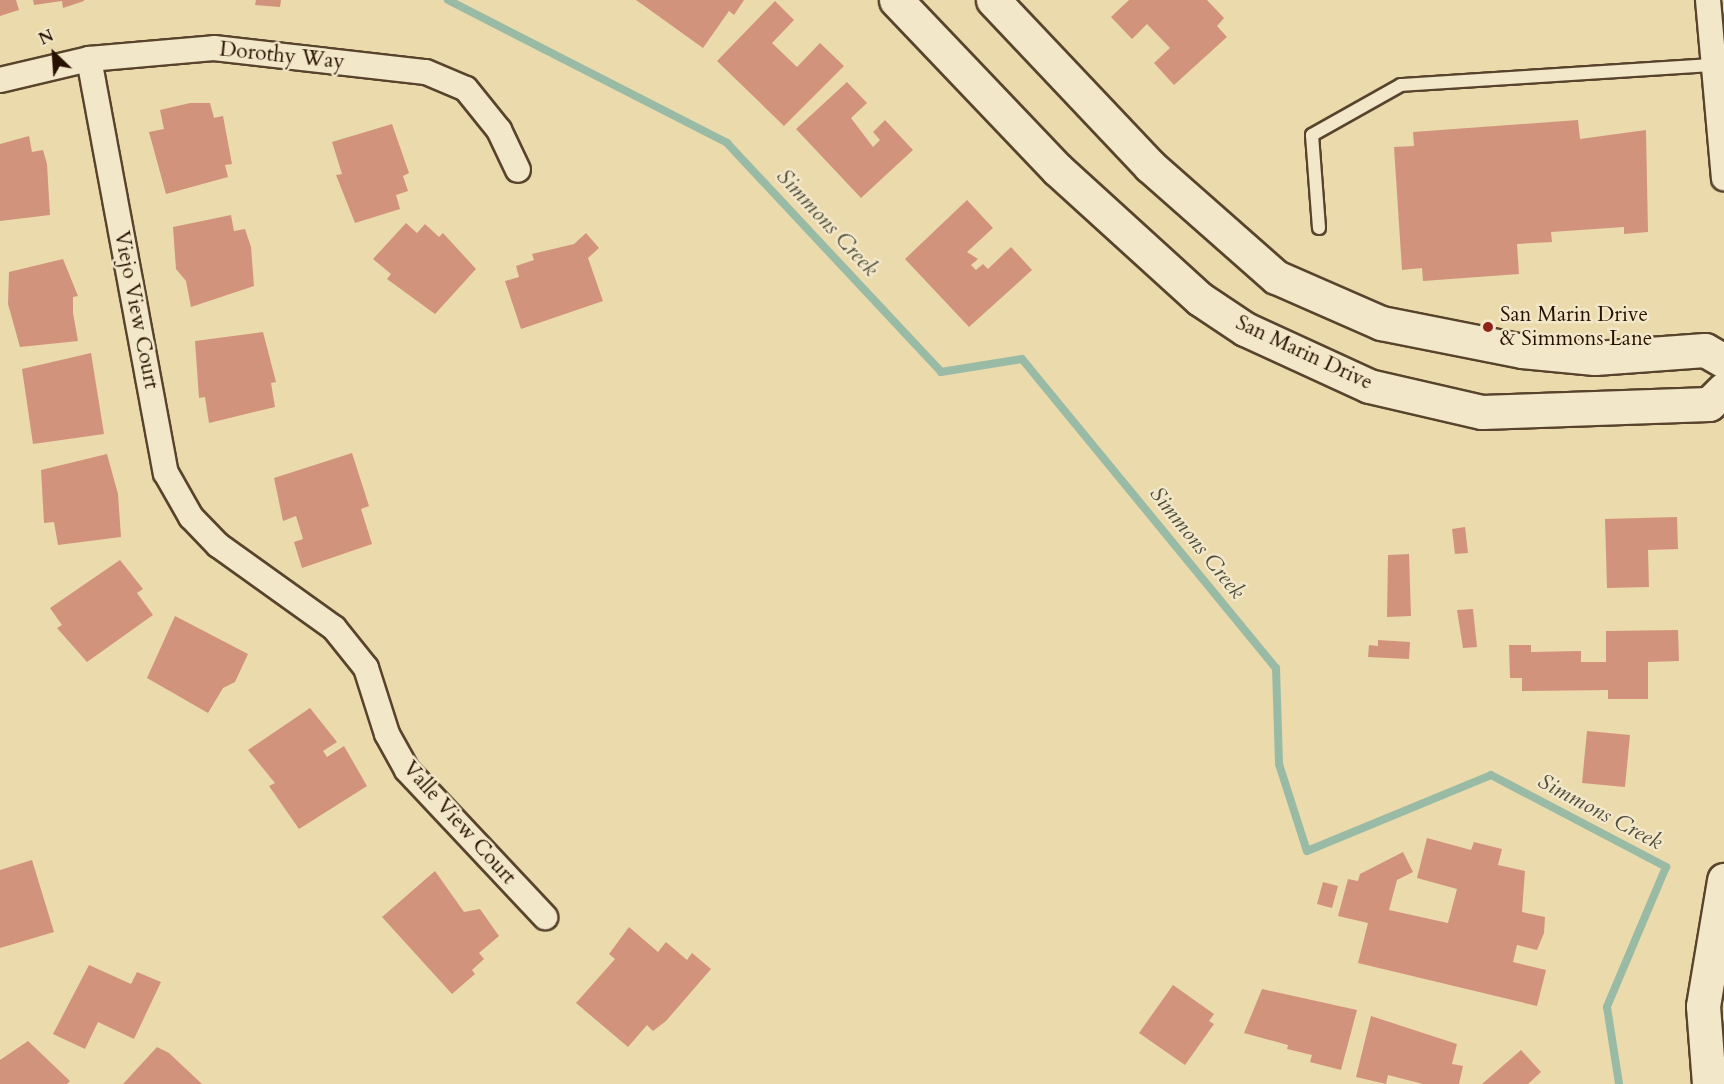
<!DOCTYPE html>
<html>
<head>
<meta charset="utf-8">
<style>
  body { margin:0 }
  #map { position:relative; width:1724px; height:1084px; overflow:hidden; background:#ebdaac; font-family:Cardo,serif }
  div>[style] { position:absolute }
  .stream>* { height:8px; margin:-4px; padding:0 4px; transform-origin:4px; border-radius:4px; background:#99bba6 }
  .building>* { inset:0; background:#d2937d }
  .roads { filter:drop-shadow(2px 0 #58442c) drop-shadow(-2px 0 #58442c) drop-shadow(0 2px #58442c) drop-shadow(0 -2px #58442c) }
  .lane>* { height:12px; margin:-6px; padding:0 6px; transform-origin:6px; border-radius:6px; background:#f2e7c9 }
  .street>* { height:24px; margin:-12px; padding:0 12px; transform-origin:12px; border-radius:12px; background:#f2e7c9 }
  .secondary>* { height:33px; margin:-16.5px; padding:0 16.5px; transform-origin:16.5px; border-radius:16.5px; background:#f2e7c9 }
  .dots>* { width:16px; height:16px; translate:-50% -50%; box-sizing:border-box; border:3px solid #f2e7c9; border-radius:50% }
  span { translate:-50% -50%; white-space:nowrap; text-align:center; line-height:1.15; -webkit-text-stroke:5px #f2e7c9; paint-order:stroke }
  .street-label { font-size:21px; color:#271201 }
  .poi-label { font-size:21px; color:#271201 }
  .left { translate:0 -50%; text-align:left }
  .water-label { font-size:22px; color:#4f4d3b; font-style:italic }
  .north { position:absolute; left:24px; top:24px; width:60px; height:60px; -webkit-text-stroke:4px #f2e7c9; paint-order:stroke; rotate:335deg; font-size:16px; font-weight:700; line-height:24px; text-align:center; color:#271201 }
  .north::after { content:''; display:block; margin:auto; width:21px; height:27px; background:#271201; clip-path:polygon(50% 0,100% 100%,50% 72%,0 100%) }
</style>
</head>
<body>
<div id="map">
  <div class="stream">
    <i style="left:448px;top:0;width:314px;rotate:27.1deg"></i>
    <i style="left:727px;top:143px;width:313px;rotate:46.9deg"></i>
    <i style="left:941px;top:372px;width:82px;rotate:-9.1deg"></i>
    <i style="left:1022px;top:359px;width:400px;rotate:50.6deg"></i>
    <i style="left:1276px;top:668px;width:96px;rotate:88.2deg"></i>
    <i style="left:1279px;top:764px;width:91px;rotate:72.2deg"></i>
    <i style="left:1307px;top:851px;width:199px;rotate:-22.4deg"></i>
    <i style="left:1491px;top:775px;width:198px;rotate:27.7deg"></i>
    <i style="left:1666px;top:867px;width:152px;rotate:112.9deg"></i>
    <i style="left:1607px;top:1007px;width:78px;rotate:81.1deg"></i>
  </div>
  <div class="building">
    <i style="clip-path:polygon(0 0,16px 0,19px 10px,0 16px)"></i>
    <i style="clip-path:polygon(33px 0,84px 0,84px 1px,63px 8px,62px 1px,34px 5px)"></i>
    <i style="clip-path:polygon(256px 0,281px 0,280px 7px,255px 5px)"></i>
    <i style="clip-path:polygon(636px 0,744px 0,734px 15px,729px 11px,703px 48px)"></i>
    <i style="clip-path:polygon(1129px 0,1207px 0,1224px 18px,1217px 26px,1227px 37px,1174px 85px,1154px 63px,1170px 48px,1147px 24px,1132px 39px,1111px 17px)"></i>
    <i style="clip-path:polygon(775px 1px,794px 20px,772px 43px,797px 67px,820px 43px,844px 66px,784px 126px,717px 61px)"></i>
    <i style="clip-path:polygon(847px 82px,867px 103px,851px 118px,873px 147px,880px 140px,873px 132px,885px 120px,913px 150px,861px 198px,796px 129px)"></i>
    <i style="clip-path:polygon(190px 103px,210px 103px,214px 118px,223px 116px,232px 164px,225px 165px,228px 177px,166px 194px,149px 132px,164px 129px,160px 110px)"></i>
    <i style="clip-path:polygon(1578px 120px,1580px 139px,1646px 130px,1648px 232px,1624px 234px,1624px 227px,1551px 232px,1552px 242px,1517px 244px,1519px 274px,1423px 281px,1422px 268px,1402px 270px,1394px 147px,1414px 146px,1413px 132px)"></i>
    <i style="clip-path:polygon(392px 124px,409px 173px,403px 176px,408px 191px,396px 195px,400px 209px,355px 223px,336px 175px,342px 174px,332px 142px)"></i>
    <i style="clip-path:polygon(29px 136px,32px 152px,43px 150px,47px 164px,50px 215px,0 221px,0 144px)"></i>
    <i style="clip-path:polygon(967px 200px,993px 228px,967px 252px,978px 259px,971px 265px,976px 270px,983px 264px,988px 269px,1011px 247px,1032px 270px,969px 327px,905px 259px)"></i>
    <i style="clip-path:polygon(231px 215px,234px 231px,245px 229px,251px 247px,254px 286px,191px 307px,186px 281px,176px 269px,173px 227px)"></i>
    <i style="clip-path:polygon(406px 223px,417px 233px,425px 224px,439px 237px,443px 233px,476px 269px,435px 314px,387px 279px,391px 274px,373px 259px)"></i>
    <i style="clip-path:polygon(586px 233px,599px 248px,588px 258px,603px 301px,521px 329px,505px 281px,519px 277px,516px 266px,534px 260px,532px 254px,574px 244px)"></i>
    <i style="clip-path:polygon(63px 259px,78px 296px,73px 297px,73px 313px,78px 341px,20px 347px,8px 304px,9px 272px)"></i>
    <i style="clip-path:polygon(263px 332px,276px 382px,271px 383px,275px 407px,209px 423px,205px 397px,199px 398px,195px 341px)"></i>
    <i style="clip-path:polygon(91px 353px,104px 434px,33px 444px,22px 369px)"></i>
    <i style="clip-path:polygon(352px 453px,369px 506px,361px 509px,372px 544px,302px 568px,294px 542px,303px 539px,296px 516px,283px 521px,274px 478px)"></i>
    <i style="clip-path:polygon(107px 454px,118px 494px,121px 537px,58px 545px,54px 522px,44px 523px,41px 470px)"></i>
    <i style="clip-path:polygon(1677px 517px,1678px 549px,1648px 550px,1649px 587px,1607px 588px,1605px 519px)"></i>
    <i style="clip-path:polygon(1465px 527px,1468px 553px,1455px 554px,1452px 529px)"></i>
    <i style="clip-path:polygon(1409px 554px,1411px 616px,1387px 617px,1388px 555px)"></i>
    <i style="clip-path:polygon(120px 560px,143px 589px,137px 593px,153px 615px,87px 662px,57px 628px,62px 625px,50px 608px)"></i>
    <i style="clip-path:polygon(1473px 609px,1477px 647px,1463px 648px,1457px 610px)"></i>
    <i style="clip-path:polygon(175px 616px,248px 654px,235px 682px,223px 688px,208px 713px,147px 678px)"></i>
    <i style="clip-path:polygon(1678px 630px,1679px 661px,1648px 662px,1648px 699px,1608px 699px,1608px 690px,1522px 691px,1522px 678px,1510px 678px,1509px 645px,1531px 645px,1531px 652px,1581px 651px,1581px 662px,1606px 662px,1606px 631px)"></i>
    <i style="clip-path:polygon(1378px 640px,1410px 642px,1409px 659px,1368px 657px,1369px 645px,1378px 646px)"></i>
    <i style="clip-path:polygon(310px 708px,337px 742px,323px 751px,327px 757px,344px 746px,367px 786px,299px 829px,269px 786px,275px 783px,248px 750px)"></i>
    <i style="clip-path:polygon(1587px 731px,1630px 735px,1625px 787px,1582px 783px)"></i>
    <i style="clip-path:polygon(1427px 838px,1471px 850px,1474px 842px,1502px 849px,1498px 865px,1525px 871px,1522px 912px,1545px 917px,1544px 933px,1537px 950px,1517px 945px,1513px 962px,1546px 970px,1537px 1006px,1358px 963px,1368px 923px,1338px 916px,1348px 879px,1358px 881px,1360px 874px,1403px 852px,1413px 872px,1397px 880px,1389px 910px,1448px 923px,1457px 889px,1417px 878px)"></i>
    <i style="clip-path:polygon(32px 860px,54px 932px,0 948px,0 870px)"></i>
    <i style="clip-path:polygon(435px 871px,464px 912px,480px 909px,499px 936px,479px 953px,484px 959px,472px 970px,475px 974px,452px 994px,382px 917px)"></i>
    <i style="clip-path:polygon(1323px 882px,1338px 886px,1332px 908px,1317px 904px)"></i>
    <i style="clip-path:polygon(629px 927px,658px 952px,666px 942px,687px 960px,692px 953px,711px 969px,666px 1021px,653px 1031px,647px 1025px,628px 1047px,576px 1003px,615px 959px,609px 954px)"></i>
    <i style="clip-path:polygon(89px 965px,131px 984px,137px 972px,161px 982px,134px 1039px,98px 1022px,85px 1049px,53px 1034px)"></i>
    <i style="clip-path:polygon(1173px 985px,1214px 1014px,1209px 1021px,1214px 1024px,1185px 1065px,1139px 1033px)"></i>
    <i style="clip-path:polygon(1262px 989px,1357px 1010px,1341px 1070px,1310px 1062px,1312px 1055px,1287px 1049px,1288px 1045px,1244px 1033px)"></i>
    <i style="clip-path:polygon(1371px 1016px,1457px 1044px,1452px 1064px,1463px 1066px,1459px 1084px,1423px 1084px,1388px 1075px,1386px 1084px,1356px 1077px)"></i>
    <i style="clip-path:polygon(28px 1041px,70px 1081px,67px 1084px,0 1084px,0 1060px)"></i>
    <i style="clip-path:polygon(157px 1047px,169px 1053px,202px 1084px,123px 1084px)"></i>
    <i style="clip-path:polygon(1521px 1050px,1541px 1072px,1528px 1084px,1482px 1084px)"></i>
  </div>
  <div class="roads">
    <div class="lane">
      <i style="left:1319px;top:228px;width:93px;rotate:-94.3deg"></i>
      <i style="left:1312px;top:135px;width:102px;rotate:-29.3deg"></i>
      <i style="left:1401px;top:85px;width:313px;rotate:-3.7deg"></i>
    </div>
    <div class="street">
      <i style="left:1708px;top:0;width:179px;rotate:84.9deg"></i>
      <i style="left:89px;top:59px;width:421px;rotate:79.5deg"></i>
      <i style="left:166px;top:473px;width:51px;rotate:60.4deg"></i>
      <i style="left:191px;top:517px;width:39px;rotate:46deg"></i>
      <i style="left:218px;top:545px;width:143px;rotate:35.6deg"></i>
      <i style="left:334px;top:628px;width:51px;rotate:51.3deg"></i>
      <i style="left:366px;top:668px;width:69px;rotate:72.3deg"></i>
      <i style="left:387px;top:734px;width:41px;rotate:60.9deg"></i>
      <i style="left:407px;top:770px;width:202px;rotate:46.8deg"></i>
      <i style="left:0;top:80px;width:91px;rotate:-13.3deg"></i>
      <i style="left:89px;top:59px;width:125px;rotate:-5deg"></i>
      <i style="left:214px;top:48px;width:213px;rotate:6.5deg"></i>
      <i style="left:426px;top:72px;width:43px;rotate:23deg"></i>
      <i style="left:466px;top:89px;width:53px;rotate:51.2deg"></i>
      <i style="left:499px;top:130px;width:44px;rotate:64.6deg"></i>
    </div>
    <div class="secondary">
      <i style="left:896px;top:0;width:233px;rotate:46.4deg"></i>
      <i style="left:1057px;top:169px;width:193px;rotate:42.3deg"></i>
      <i style="left:1200px;top:299px;width:54px;rotate:33.7deg"></i>
      <i style="left:1245px;top:329px;width:136px;rotate:24.7deg"></i>
      <i style="left:1369px;top:386px;width:116px;rotate:13deg"></i>
      <i style="left:1482px;top:412px;width:227px;rotate:-2deg"></i>
      <i style="left:1709px;top:404px;width:21px;rotate:-45deg"></i>
      <i style="left:993px;top:0;width:228px;rotate:46.6deg"></i>
      <i style="left:1150px;top:166px;width:168px;rotate:41.4deg"></i>
      <i style="left:1276px;top:277px;width:115px;rotate:23.7deg"></i>
      <i style="left:1381px;top:323px;width:144px;rotate:11.2deg"></i>
      <i style="left:1522px;top:351px;width:73px;rotate:5.5deg"></i>
      <i style="left:1595px;top:358px;width:110px;rotate:-4.2deg"></i>
      <i style="left:1705px;top:350px;width:22px;rotate:30deg"></i>
      <i style="left:1709px;top:1084px;width:78px;rotate:-94.4deg"></i>
      <i style="left:1703px;top:1006px;width:128px;rotate:-80.5deg"></i>
    </div>
  </div>
  <div class="dots">
    <i style="left:1488px;top:327px;background:#8f2418"></i>
  </div>
  <div class="street-label">
    <span style="left:282px;top:56px;rotate:6deg">Dorothy Way</span>
    <span style="left:136px;top:310px;rotate:79deg">Viejo View Court</span>
    <span style="left:1304px;top:353px;rotate:25deg">San Marin Drive</span>
    <span style="left:459px;top:823px;rotate:48deg">Valle View Court</span>
  </div>
  <div class="poi-label">
    <span class="left" style="left:1500px;top:327px">San Marin Drive<br>&amp; Simmons Lane</span>
  </div>
  <div class="water-label">
    <span style="left:827px;top:223px;rotate:47deg">Simmons Creek</span>
    <span style="left:1197px;top:543px;rotate:51deg">Simmons Creek</span>
    <span style="left:1600px;top:812px;rotate:28deg">Simmons Creek</span>
  </div>
  <div class="north">N</div>
</div>
</body>
</html>
